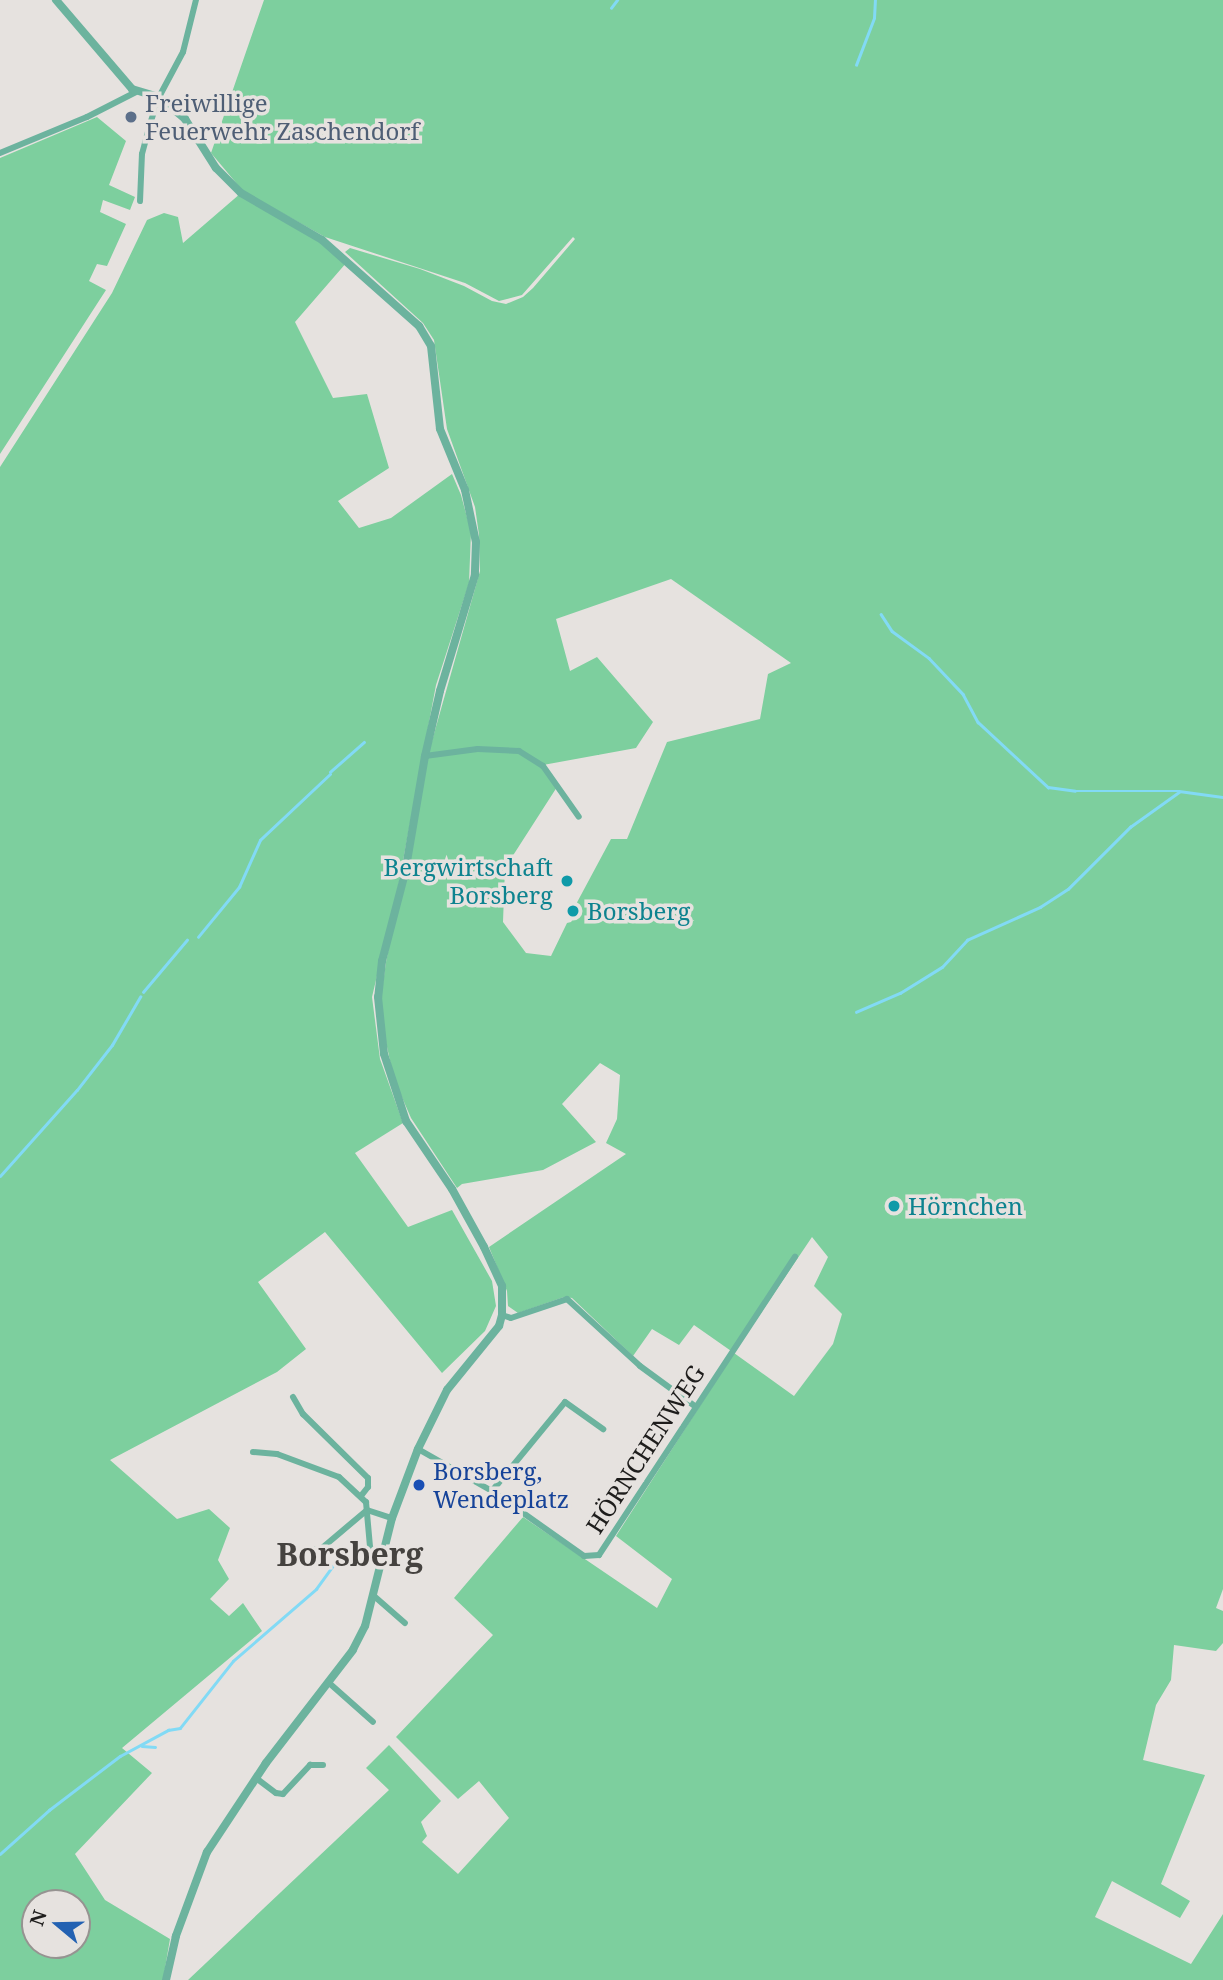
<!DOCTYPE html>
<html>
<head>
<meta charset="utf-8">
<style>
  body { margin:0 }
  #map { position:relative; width:1223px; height:1980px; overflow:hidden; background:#e6e2df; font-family:"Noto Serif",serif }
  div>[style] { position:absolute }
  .green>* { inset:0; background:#7dcf9e }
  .stream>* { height:2.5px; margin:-1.25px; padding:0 1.25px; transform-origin:1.25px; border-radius:1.25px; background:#82daf5 }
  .minor>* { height:6px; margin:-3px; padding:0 3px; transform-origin:3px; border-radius:3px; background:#6cb39e }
  .tertiary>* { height:8px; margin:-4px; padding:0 4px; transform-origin:4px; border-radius:4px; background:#6cb39e }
  .dots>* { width:19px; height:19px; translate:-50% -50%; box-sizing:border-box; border:4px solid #e6e2df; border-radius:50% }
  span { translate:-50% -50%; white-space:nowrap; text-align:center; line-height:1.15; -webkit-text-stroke:7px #e6e2df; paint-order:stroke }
  .service-label { font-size:24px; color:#4e5e75 }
  .left { translate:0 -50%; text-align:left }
  .culture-label { font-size:24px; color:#0d838f }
  .right { translate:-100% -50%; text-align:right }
  .street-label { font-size:24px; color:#1e1d1c }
  .transit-label { font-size:24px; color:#164399 }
  .district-label { font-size:32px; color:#45423f; font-weight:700 }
  .north { position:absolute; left:21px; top:1889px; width:70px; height:70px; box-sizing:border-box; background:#e6e2df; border:2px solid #969391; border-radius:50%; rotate:289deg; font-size:19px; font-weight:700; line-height:28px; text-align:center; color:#1e1d1c }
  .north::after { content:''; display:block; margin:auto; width:24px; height:32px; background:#2361b2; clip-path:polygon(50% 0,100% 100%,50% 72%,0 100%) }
</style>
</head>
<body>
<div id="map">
  <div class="green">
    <i style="clip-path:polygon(evenodd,264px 0,1223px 0,1223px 1589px,1216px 1608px,1223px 1611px,1223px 1643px,1216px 1651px,1174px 1645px,1171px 1680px,1156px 1705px,1143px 1760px,1205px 1775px,1161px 1884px,1190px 1901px,1180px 1918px,1112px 1881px,1095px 1917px,1191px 1964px,1223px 1914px,1223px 1980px,188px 1980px,389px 1790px,366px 1768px,389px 1745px,441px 1801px,421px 1822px,427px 1836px,422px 1842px,458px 1874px,509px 1818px,479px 1781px,458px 1799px,396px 1737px,493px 1635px,454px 1598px,523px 1517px,657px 1608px,672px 1579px,616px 1536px,734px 1353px,694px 1325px,679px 1345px,652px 1329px,633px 1356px,572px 1298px,564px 1297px,518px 1313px,508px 1306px,507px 1291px,489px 1247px,626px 1154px,606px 1143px,617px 1119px,620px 1075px,600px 1063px,562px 1104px,596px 1142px,543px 1170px,462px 1184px,457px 1188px,411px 1118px,394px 1079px,384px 1033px,381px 997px,386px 962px,430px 748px,480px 571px,479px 535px,475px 507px,447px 429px,434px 340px,423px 323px,345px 252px,350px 248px,420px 269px,464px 286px,492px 301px,506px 304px,523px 297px,533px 288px,575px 239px,573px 237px,522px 295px,499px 301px,465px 283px,325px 237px,243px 191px,211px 153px,264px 0,671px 579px,791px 663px,768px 674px,760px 719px,667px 742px,627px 839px,611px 839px,574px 908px,577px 914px,571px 922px,567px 923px,551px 956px,526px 953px,503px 922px,505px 868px,557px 787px,543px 765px,636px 748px,653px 722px,597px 657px,570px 671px,556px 619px,671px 579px,264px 0,812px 1237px,828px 1257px,814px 1286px,842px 1314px,833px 1344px,794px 1396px,734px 1353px,812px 1237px)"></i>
    <i style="clip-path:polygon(97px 117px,126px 141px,109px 185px,135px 197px,130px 210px,103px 200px,100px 212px,126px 224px,107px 266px,97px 264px,89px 281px,106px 290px,0 454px,0 158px)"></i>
    <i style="clip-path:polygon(evenodd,241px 193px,301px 227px,347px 262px,295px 322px,333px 398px,367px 394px,389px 468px,338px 501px,359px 528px,391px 518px,452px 474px,461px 495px,471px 532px,469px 583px,436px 685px,399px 882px,372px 997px,380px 1059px,403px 1123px,355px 1153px,408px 1227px,452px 1210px,492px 1281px,496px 1306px,485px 1331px,442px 1373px,325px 1232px,258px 1282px,306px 1349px,277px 1372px,110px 1460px,177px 1519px,209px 1509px,230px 1528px,218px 1560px,229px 1579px,210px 1599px,229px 1616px,243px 1603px,262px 1631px,122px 1748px,152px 1773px,75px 1854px,105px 1900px,170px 1939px,163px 1980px,0 1980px,0 467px,112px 293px,147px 220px,164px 213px,178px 217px,183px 243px,241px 193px,35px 1903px,77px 1903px,77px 1945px,35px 1945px,35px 1903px)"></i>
  </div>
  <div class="stream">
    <i style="left:611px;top:8px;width:10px;rotate:-53deg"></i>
    <i style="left:856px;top:65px;width:50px;rotate:-69deg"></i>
    <i style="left:874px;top:18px;width:18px;rotate:-87deg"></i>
    <i style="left:881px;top:614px;width:20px;rotate:57deg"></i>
    <i style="left:892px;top:631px;width:46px;rotate:36.1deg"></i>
    <i style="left:929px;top:658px;width:50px;rotate:46.6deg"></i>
    <i style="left:963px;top:694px;width:32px;rotate:62deg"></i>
    <i style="left:978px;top:722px;width:96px;rotate:42.9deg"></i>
    <i style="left:1048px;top:787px;width:27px;rotate:8deg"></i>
    <i style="left:1075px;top:791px;width:104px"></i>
    <i style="left:1179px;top:791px;width:44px;rotate:7.8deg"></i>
    <i style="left:330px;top:772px;width:45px;rotate:-41.4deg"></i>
    <i style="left:198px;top:937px;width:65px;rotate:-50.6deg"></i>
    <i style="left:239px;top:887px;width:51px;rotate:-65.9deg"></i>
    <i style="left:260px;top:840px;width:96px;rotate:-43.3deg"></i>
    <i style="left:143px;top:992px;width:68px;rotate:-49.8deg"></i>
    <i style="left:856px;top:1012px;width:48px;rotate:-23.4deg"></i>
    <i style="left:900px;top:993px;width:49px;rotate:-31.8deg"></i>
    <i style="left:942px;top:967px;width:37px;rotate:-47deg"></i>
    <i style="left:967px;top:940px;width:80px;rotate:-24.3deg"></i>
    <i style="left:1040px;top:907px;width:33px;rotate:-33deg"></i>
    <i style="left:1068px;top:889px;width:88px;rotate:-45deg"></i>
    <i style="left:1130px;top:827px;width:60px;rotate:-35.5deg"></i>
    <i style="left:0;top:1176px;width:115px;rotate:-48.2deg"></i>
    <i style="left:77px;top:1090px;width:57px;rotate:-52.1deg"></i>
    <i style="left:112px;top:1045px;width:56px;rotate:-59.7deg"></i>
    <i style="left:142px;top:1746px;width:13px;rotate:4deg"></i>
    <i style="left:0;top:1854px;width:66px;rotate:-41.9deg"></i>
    <i style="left:49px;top:1810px;width:89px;rotate:-37.3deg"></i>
    <i style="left:120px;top:1756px;width:55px;rotate:-28.4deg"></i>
    <i style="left:168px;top:1730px;width:12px;rotate:-9deg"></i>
    <i style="left:180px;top:1728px;width:85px;rotate:-51.7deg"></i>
    <i style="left:233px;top:1661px;width:110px;rotate:-40.9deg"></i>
    <i style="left:316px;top:1589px;width:31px;rotate:-54deg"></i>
  </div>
  <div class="minor">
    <i style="left:0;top:153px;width:94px;rotate:-22.5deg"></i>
    <i style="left:87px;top:117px;width:55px;rotate:-27deg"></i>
    <i style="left:140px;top:201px;width:47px;rotate:-87.6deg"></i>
    <i style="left:142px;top:154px;width:31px;rotate:-75deg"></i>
    <i style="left:150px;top:124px;width:28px;rotate:-72deg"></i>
    <i style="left:159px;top:97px;width:51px;rotate:-61.9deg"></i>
    <i style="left:183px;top:52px;width:54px;rotate:-76deg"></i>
    <i style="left:425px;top:756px;width:53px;rotate:-7.5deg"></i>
    <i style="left:478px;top:749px;width:41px;rotate:2.8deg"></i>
    <i style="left:519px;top:751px;width:28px;rotate:32deg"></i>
    <i style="left:543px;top:766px;width:62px;rotate:54.8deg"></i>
    <i style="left:502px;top:1315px;width:9px;rotate:18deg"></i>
    <i style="left:511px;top:1318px;width:59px;rotate:-18.7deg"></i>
    <i style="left:567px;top:1299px;width:99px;rotate:42.5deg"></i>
    <i style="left:640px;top:1366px;width:69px;rotate:36.2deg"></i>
    <i style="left:293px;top:1397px;width:20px;rotate:60deg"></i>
    <i style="left:303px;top:1414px;width:91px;rotate:44.6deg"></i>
    <i style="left:368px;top:1478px;width:9px;rotate:90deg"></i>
    <i style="left:368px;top:1487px;width:11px;rotate:128deg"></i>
    <i style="left:418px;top:1449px;width:85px;rotate:29.6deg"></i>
    <i style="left:492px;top:1491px;width:113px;rotate:35.2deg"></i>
    <i style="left:584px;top:1556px;width:15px;rotate:-4deg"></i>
    <i style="left:599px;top:1555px;width:357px;rotate:-56.7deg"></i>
    <i style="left:253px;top:1452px;width:24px;rotate:5deg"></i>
    <i style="left:277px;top:1454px;width:66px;rotate:20.4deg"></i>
    <i style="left:339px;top:1477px;width:37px;rotate:43deg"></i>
    <i style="left:366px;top:1502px;width:45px;rotate:84.9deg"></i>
    <i style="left:370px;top:1547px;width:18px;rotate:52deg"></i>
    <i style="left:492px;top:1491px;width:115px;rotate:-50.6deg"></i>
    <i style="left:565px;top:1402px;width:47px;rotate:35.4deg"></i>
    <i style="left:367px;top:1510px;width:26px;rotate:18deg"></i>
    <i style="left:296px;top:1552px;width:26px;rotate:-9deg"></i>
    <i style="left:322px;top:1548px;width:59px;rotate:-40.2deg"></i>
    <i style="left:374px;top:1596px;width:41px;rotate:41.1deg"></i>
    <i style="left:328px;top:1682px;width:60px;rotate:41.6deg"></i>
    <i style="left:256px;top:1778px;width:25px;rotate:37deg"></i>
    <i style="left:276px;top:1793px;width:7px;rotate:8deg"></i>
    <i style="left:283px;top:1794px;width:40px;rotate:-47deg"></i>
    <i style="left:310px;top:1765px;width:13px"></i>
  </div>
  <div class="tertiary">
    <i style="left:56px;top:0;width:117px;rotate:49.5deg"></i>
    <i style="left:132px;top:89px;width:28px;rotate:17deg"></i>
    <i style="left:159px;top:97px;width:34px;rotate:40deg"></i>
    <i style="left:185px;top:119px;width:58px;rotate:57.7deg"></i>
    <i style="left:216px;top:168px;width:35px;rotate:45deg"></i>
    <i style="left:241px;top:193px;width:94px;rotate:30.1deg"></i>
    <i style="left:322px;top:240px;width:130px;rotate:41.6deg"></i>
    <i style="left:419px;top:326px;width:23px;rotate:59deg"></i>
    <i style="left:431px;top:346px;width:83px;rotate:83.8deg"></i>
    <i style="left:440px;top:429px;width:66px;rotate:67.7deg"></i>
    <i style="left:465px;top:490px;width:53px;rotate:78.1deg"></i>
    <i style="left:476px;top:542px;width:33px;rotate:92deg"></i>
    <i style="left:475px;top:575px;width:121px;rotate:106.8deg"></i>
    <i style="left:440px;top:691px;width:67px;rotate:103deg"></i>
    <i style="left:425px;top:756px;width:119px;rotate:99.7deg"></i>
    <i style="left:405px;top:873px;width:91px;rotate:104.6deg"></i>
    <i style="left:382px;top:961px;width:36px;rotate:96deg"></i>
    <i style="left:378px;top:997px;width:57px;rotate:84deg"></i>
    <i style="left:384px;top:1054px;width:71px;rotate:71.8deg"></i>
    <i style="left:406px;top:1121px;width:82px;rotate:55.9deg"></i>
    <i style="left:452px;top:1189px;width:66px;rotate:61.1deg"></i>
    <i style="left:484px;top:1247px;width:43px;rotate:65.2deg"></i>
    <i style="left:502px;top:1286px;width:29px;rotate:90deg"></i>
    <i style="left:502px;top:1315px;width:11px;rotate:105deg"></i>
    <i style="left:499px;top:1326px;width:82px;rotate:129.1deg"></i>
    <i style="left:447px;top:1390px;width:66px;rotate:116.2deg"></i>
    <i style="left:418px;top:1449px;width:74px;rotate:110.6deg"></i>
    <i style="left:392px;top:1518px;width:111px;rotate:104deg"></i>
    <i style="left:365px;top:1626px;width:27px;rotate:117deg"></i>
    <i style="left:353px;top:1650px;width:143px;rotate:127.6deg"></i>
    <i style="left:266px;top:1763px;width:107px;rotate:123.5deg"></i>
    <i style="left:207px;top:1852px;width:90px;rotate:110.3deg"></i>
    <i style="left:176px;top:1936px;width:45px;rotate:102.8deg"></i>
  </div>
  <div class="dots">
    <i style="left:131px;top:117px;background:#5c6f8a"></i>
    <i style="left:567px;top:881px;background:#0f9aa8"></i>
    <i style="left:573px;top:911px;background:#0f9aa8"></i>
    <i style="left:894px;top:1206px;background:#0f9aa8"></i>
    <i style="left:419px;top:1485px;background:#1a4fb4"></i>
  </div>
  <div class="service-label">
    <span class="left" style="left:145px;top:117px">Freiwillige<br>Feuerwehr Zaschendorf</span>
  </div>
  <div class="culture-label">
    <span class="right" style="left:553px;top:881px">Bergwirtschaft<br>Borsberg</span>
    <span class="left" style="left:587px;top:911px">Borsberg</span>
    <span class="left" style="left:908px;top:1206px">Hörnchen</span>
  </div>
  <div class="street-label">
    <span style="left:645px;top:1449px;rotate:-57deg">HÖRNCHENWEG</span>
  </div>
  <div class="transit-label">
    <span class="left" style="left:433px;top:1485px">Borsberg,<br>Wendeplatz</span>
  </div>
  <div class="district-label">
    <span style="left:350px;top:1554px">Borsberg</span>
  </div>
  <div class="north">N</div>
</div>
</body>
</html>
